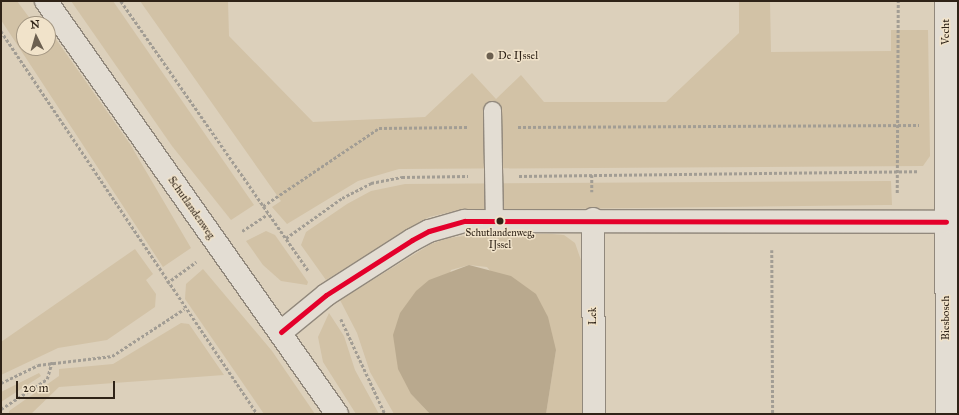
<!DOCTYPE html>
<html>
<head>
<meta charset="utf-8">
<style>
  body { margin:0 }
  #map { position:relative; width:959px; height:415px; overflow:hidden; background:#dcd0bb; font-family:"IM FELL Great Primer",serif }
  div>[style] { position:absolute }
  .green>* { inset:0; background:#d2c2a6 }
  .water>* { inset:0; background:#b9a98e }
  .path>* { height:2.5px; margin-top:-1.25px; transform-origin:0; background:repeating-linear-gradient(90deg,#a29d94 0 3px,transparent 0 5px) }
  .roads { filter:drop-shadow(1px 0 #91887c) drop-shadow(-1px 0 #91887c) drop-shadow(0 1px #91887c) drop-shadow(0 -1px #91887c) }
  .service>* { height:17px; margin:-8.5px; padding:0 8.5px; transform-origin:8.5px; border-radius:8.5px; background:#e3ddd3 }
  .minor>* { height:22px; margin:-11px; padding:0 11px; transform-origin:11px; border-radius:11px; background:#e3ddd3 }
  .tertiary>* { height:22px; margin:-11px; padding:0 11px; transform-origin:11px; border-radius:11px; background:#e3ddd3 }
  .bus-1>* { height:5px; margin:-2.5px; padding:0 2.5px; transform-origin:2.5px; border-radius:2.5px; background:#e4002b }
  .dots>* { width:11px; height:11px; translate:-50% -50%; box-sizing:border-box; border:2px solid #f1e3ca; border-radius:50% }
  span { translate:-50% -50%; white-space:nowrap; text-align:center; line-height:1.15; -webkit-text-stroke:3px #f1e3ca; paint-order:stroke }
  .bus-label { font-size:10px; color:#2f2317 }
  .street-label { font-size:11px; color:#2f2317 }
  .poi-label { font-size:11px; color:#2f2317 }
  .left { translate:0 -50%; text-align:left }
  .frame { position:absolute; inset:0; border:2px solid #2f2317; pointer-events:none }
  .north { position:absolute; left:16px; top:16px; width:40px; height:40px; box-sizing:border-box; background:#f1e3ca; border:1px solid #a39682; border-radius:50%; rotate:355deg; font-size:11px; font-weight:700; line-height:16px; text-align:center; color:#2f2317 }
  .north::after { content:''; display:block; margin:auto; width:14px; height:18px; background:#6c6050; clip-path:polygon(50% 0,100% 100%,50% 72%,0 100%) }
  .scale { position:absolute; left:16px; top:381px; width:99px; height:18px; box-sizing:border-box; border:2px solid #2f2317; border-top:0; padding-left:5px; font-size:12px; line-height:14px; white-space:nowrap; color:#2f2317; -webkit-text-stroke:3px #f1e3ca; paint-order:stroke }
</style>
</head>
<body>
<div id="map">
  <div class="green">
    <i style="clip-path:polygon(1px 1px,17px 1px,34px 24px,24px 24px,24px 48px,48px 48px,48px 28px,130px 144px,191px 248px,163px 267px,1px 20px)"></i>
    <i style="clip-path:polygon(71px 1px,113px 1px,254px 205px,231px 220px,172px 146px)"></i>
    <i style="clip-path:polygon(140px 1px,228px 1px,229px 36px,313px 122px,425px 117px,472px 73px,496px 99px,521px 75px,544px 102px,666px 102px,739px 33px,739px 1px,770px 1px,771px 52px,891px 51px,891px 30px,928px 30px,930px 156px,923px 166px,399px 169px,358px 181px,287px 224px,272px 207px,281px 201px)"></i>
    <i style="clip-path:polygon(891px 181px,892px 205px,886px 205px,459px 210px,429px 217px,326px 280px,301px 245px,306px 232px,347px 204px,371px 191px,405px 184px)"></i>
    <i style="clip-path:polygon(266px 231px,275px 235px,308px 282px,307px 285px,281px 281px,263px 265px,246px 241px)"></i>
    <i style="clip-path:polygon(481px 234px,552px 234px,564px 235px,575px 243px,582px 263px,583px 414px,546px 414px,556px 350px,487px 267px,469px 265px,451px 270px,411px 394px,430px 414px,394px 414px,370px 372px,357px 333px,340px 300px,431px 244px,448px 238px)"></i>
    <i style="clip-path:polygon(135px 249px,153px 274px,146px 280px,156px 294px,155px 307px,107px 340px,58px 348px,1px 375px,1px 342px)"></i>
    <i style="clip-path:polygon(203px 269px,272px 351px,315px 414px,264px 414px,185px 299px,186px 284px)"></i>
    <i style="clip-path:polygon(329px 313px,344px 336px,355px 370px,379px 414px,356px 414px,323px 362px,318px 337px)"></i>
    <i style="clip-path:polygon(181px 323px,189px 324px,224px 375px,59px 387px,31px 414px,9px 414px,9px 411px,59px 376px,59px 369px,113px 364px)"></i>
    <i style="clip-path:polygon(39px 373px,41px 376px,1px 402px,1px 392px)"></i>
  </div>
  <div class="water">
    <i style="clip-path:polygon(469px 265px,511px 276px,536px 294px,548px 317px,556px 350px,546px 414px,430px 414px,411px 394px,398px 369px,393px 335px,400px 313px,416px 291px,429px 280px)"></i>
  </div>
  <div class="path">
    <i style="left:121px;top:1px;width:329px;rotate:55.2deg"></i>
    <i style="left:1px;top:31px;width:461px;rotate:56.2deg"></i>
    <i style="left:518px;top:127px;width:401px;rotate:-0.3deg"></i>
    <i style="left:592px;top:175px;width:17px;rotate:90deg"></i>
    <i style="left:519px;top:176px;width:399px;rotate:-0.7deg"></i>
    <i style="left:897px;top:193px;width:192px;rotate:-89.7deg"></i>
    <i style="left:263px;top:206px;width:140px;rotate:-33.9deg"></i>
    <i style="left:379px;top:128px;width:88px;rotate:-0.7deg"></i>
    <i style="left:242px;top:231px;width:31px;rotate:-33deg"></i>
    <i style="left:286px;top:238px;width:69px;rotate:-35.5deg"></i>
    <i style="left:342px;top:198px;width:33px;rotate:-27deg"></i>
    <i style="left:371px;top:183px;width:32px;rotate:-11deg"></i>
    <i style="left:402px;top:177px;width:66px;rotate:-0.9deg"></i>
    <i style="left:772px;top:250px;width:164px;rotate:89.7deg"></i>
    <i style="left:167px;top:283px;width:36px;rotate:-36deg"></i>
    <i style="left:341px;top:319px;width:105px;rotate:65.1deg"></i>
    <i style="left:1px;top:383px;width:41px;rotate:-25.9deg"></i>
    <i style="left:38px;top:365px;width:75px;rotate:-6.9deg"></i>
    <i style="left:112px;top:356px;width:86px;rotate:-33.1deg"></i>
    <i style="left:1px;top:409px;width:55px;rotate:-33.1deg"></i>
    <i style="left:47px;top:379px;width:18px;rotate:-74deg"></i>
  </div>
  <div class="roads">
    <div class="service">
      <i style="left:492px;top:110px;width:110px;rotate:89deg"></i>
    </div>
    <div class="minor">
      <i style="left:946px;top:1px;width:413px;rotate:89.9deg"></i>
      <i style="left:593px;top:219px;width:195px;rotate:89.7deg"></i>
      <i style="left:281px;top:332px;width:58px;rotate:-39.4deg"></i>
      <i style="left:326px;top:295px;width:102px;rotate:-32.6deg"></i>
      <i style="left:412px;top:240px;width:19px;rotate:-28deg"></i>
      <i style="left:429px;top:231px;width:37px;rotate:-16deg"></i>
      <i style="left:465px;top:221px;width:481px;rotate:0.1deg"></i>
    </div>
    <div class="tertiary">
      <i style="left:46px;top:1px;width:505px;rotate:54.83deg"></i>
    </div>
  </div>
  <div class="bus-1">
    <i style="left:281px;top:332px;width:58px;rotate:-39.4deg"></i>
    <i style="left:326px;top:295px;width:102px;rotate:-32.6deg"></i>
    <i style="left:412px;top:240px;width:19px;rotate:-28deg"></i>
    <i style="left:429px;top:231px;width:37px;rotate:-16deg"></i>
    <i style="left:465px;top:221px;width:481px;rotate:0.1deg"></i>
  </div>
  <div class="dots">
    <i style="left:490px;top:56px;background:#6c6050"></i>
    <i style="left:500px;top:221px;background:#2f2317"></i>
  </div>
  <div class="bus-label">
    <span style="left:500px;top:239px">Schutlandenweg,<br>IJssel</span>
  </div>
  <div class="street-label">
    <span style="left:946px;top:32px;rotate:-90deg">Vecht</span>
    <span style="left:191px;top:208px;rotate:55deg">Schutlandenweg</span>
    <span style="left:593px;top:316px;rotate:-90deg">Lek</span>
    <span style="left:946px;top:318px;rotate:-90deg">Biesbosch</span>
  </div>
  <div class="poi-label">
    <span class="left" style="left:498px;top:56px">De IJssel</span>
  </div>
  <div class="frame"></div>
  <div class="north">N</div>
  <div class="scale">20 m</div>
</div>
</body>
</html>
